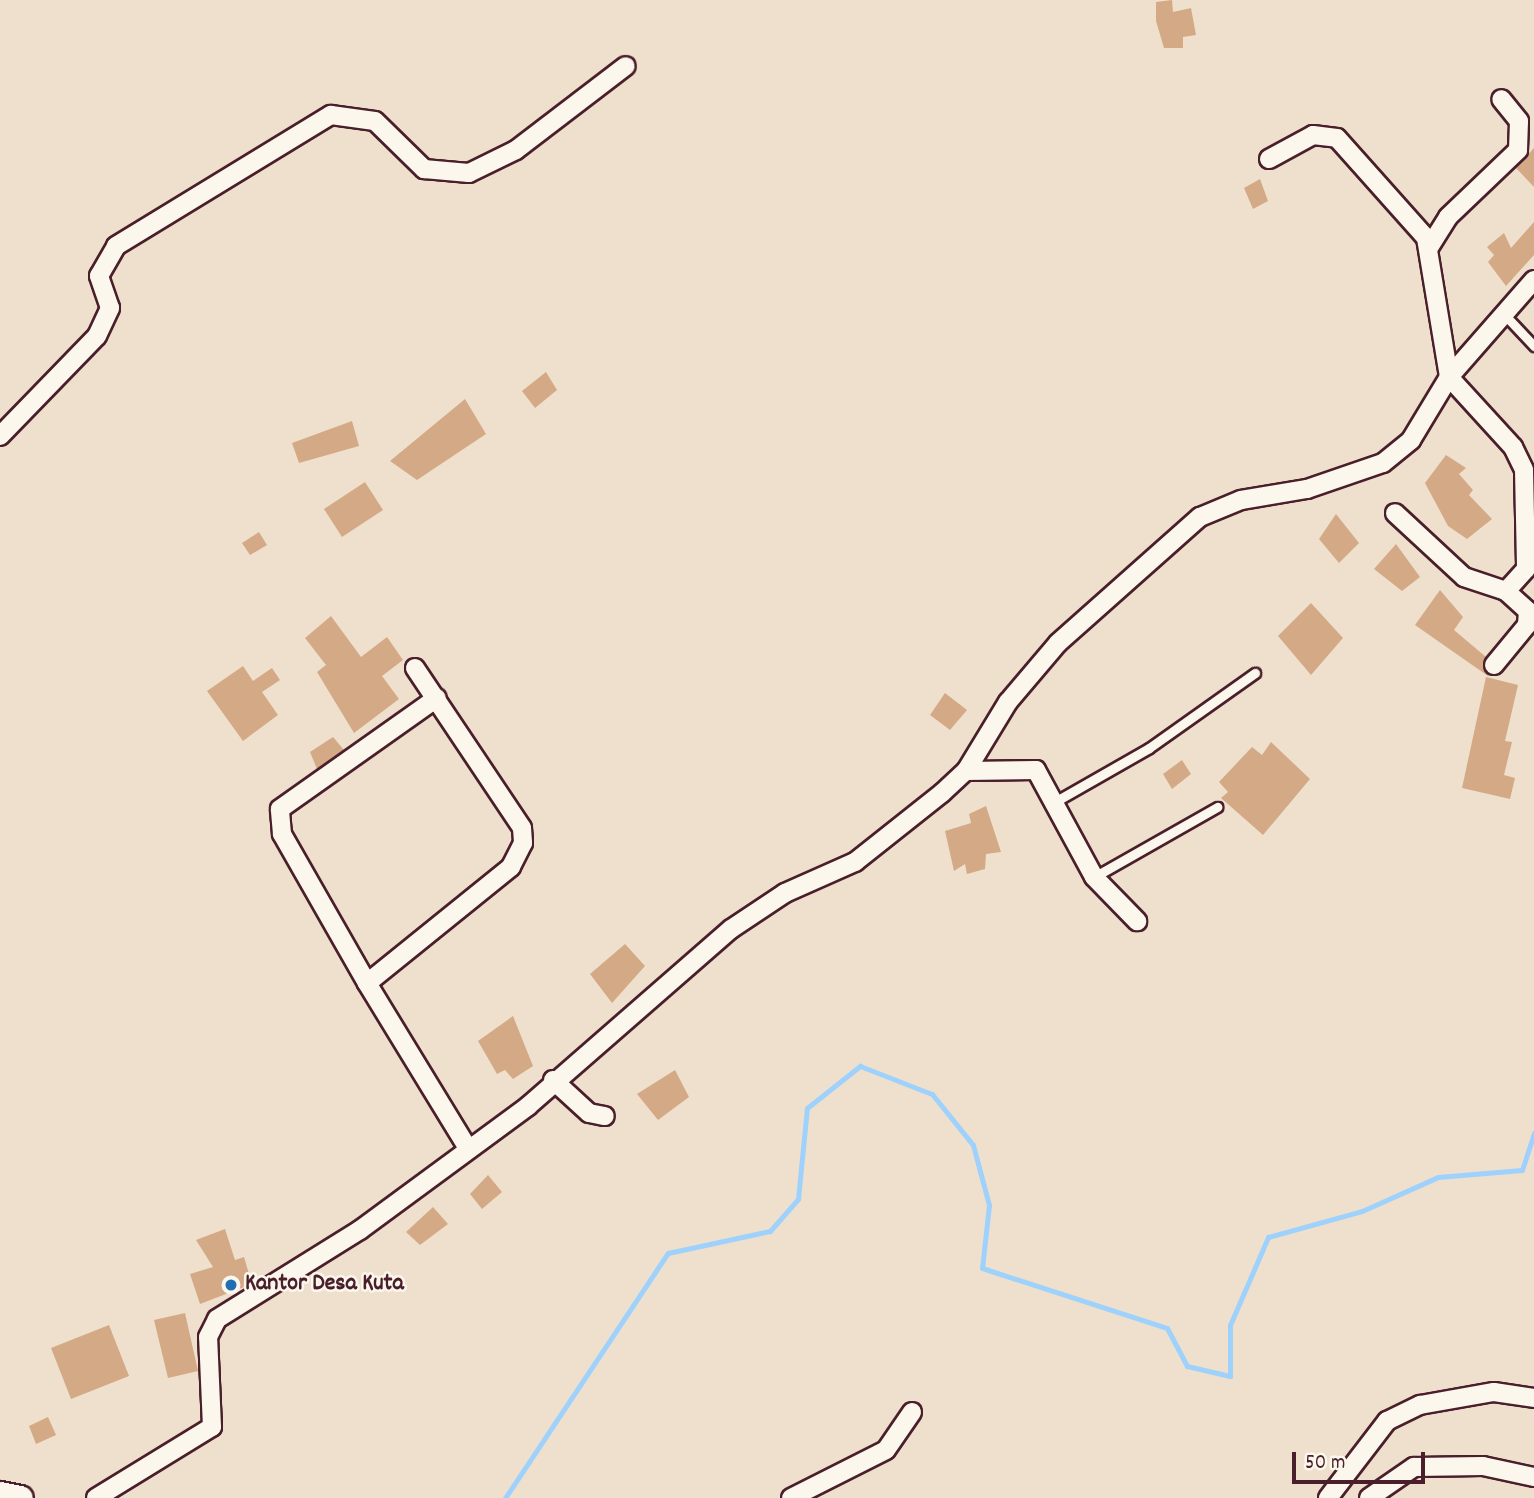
<!DOCTYPE html>
<html>
<head>
<meta charset="utf-8">
<style>
  body { margin:0 }
  #map { position:relative; width:1534px; height:1498px; overflow:hidden; background:#efe0cd; font-family:Dekko,sans-serif }
  div>[style] { position:absolute }
  .stream>* { height:5px; margin:-2.5px; padding:0 2.5px; transform-origin:2.5px; border-radius:2.5px; background:#9ed2fc }
  .building>* { inset:0; background:#d4a986 }
  .roads { filter:drop-shadow(2px 0 #4a1f2b) drop-shadow(-2px 0 #4a1f2b) drop-shadow(0 2px #4a1f2b) drop-shadow(0 -2px #4a1f2b) }
  .lane>* { height:9px; margin:-4.5px; padding:0 4.5px; transform-origin:4.5px; border-radius:4.5px; background:#fbf7ec }
  .street>* { height:18px; margin:-9px; padding:0 9px; transform-origin:9px; border-radius:9px; background:#fbf7ec }
  .secondary>* { height:24px; margin:-12px; padding:0 12px; transform-origin:12px; border-radius:12px; background:#fbf7ec }
  .dots>* { width:19px; height:19px; translate:-50% -50%; box-sizing:border-box; border:4px solid #fbf7ec; border-radius:50% }
  span { translate:-50% -50%; white-space:nowrap; text-align:center; line-height:1.15; -webkit-text-stroke:5px #fbf7ec; paint-order:stroke }
  .poi-label { font-size:24px; color:#4a1f2b; font-weight:700 }
  .left { translate:0 -50%; text-align:left }
  .scale { position:absolute; left:1292px; top:1452px; width:133px; height:32px; box-sizing:border-box; border:4px solid #4a1f2b; border-top:0; padding-left:9px; font-size:21px; line-height:24px; white-space:nowrap; color:#4a1f2b; -webkit-text-stroke:5px #fbf7ec; paint-order:stroke }
</style>
</head>
<body>
<div id="map">
  <div class="stream">
    <i style="left:505px;top:1498px;width:294px;rotate:-56.4deg"></i>
    <i style="left:668px;top:1253px;width:104px;rotate:-12.2deg"></i>
    <i style="left:770px;top:1231px;width:43px;rotate:-48.8deg"></i>
    <i style="left:798px;top:1199px;width:91px;rotate:-84.4deg"></i>
    <i style="left:807px;top:1108px;width:68px;rotate:-38.4deg"></i>
    <i style="left:860px;top:1066px;width:77px;rotate:21.3deg"></i>
    <i style="left:932px;top:1094px;width:65px;rotate:51.2deg"></i>
    <i style="left:973px;top:1145px;width:62px;rotate:75.1deg"></i>
    <i style="left:989px;top:1205px;width:63px;rotate:96.3deg"></i>
    <i style="left:982px;top:1268px;width:194px;rotate:18deg"></i>
    <i style="left:1167px;top:1328px;width:43px;rotate:62.2deg"></i>
    <i style="left:1187px;top:1366px;width:44px;rotate:13.1deg"></i>
    <i style="left:1230px;top:1376px;width:51px;rotate:-90deg"></i>
    <i style="left:1230px;top:1325px;width:96px;rotate:-66.6deg"></i>
    <i style="left:1268px;top:1237px;width:98px;rotate:-15.5deg"></i>
    <i style="left:1362px;top:1211px;width:83px;rotate:-24.1deg"></i>
    <i style="left:1438px;top:1177px;width:84px;rotate:-4.8deg"></i>
    <i style="left:1522px;top:1170px;width:39px;rotate:-72deg"></i>
  </div>
  <div class="building">
    <i style="clip-path:polygon(1172px 0,1173px 12px,1191px 8px,1196px 35px,1183px 37px,1183px 48px,1164px 48px,1156px 21px,1156px 2px)"></i>
    <i style="clip-path:polygon(1534px 148px,1534px 187px,1516px 168px)"></i>
    <i style="clip-path:polygon(1260px 179px,1268px 201px,1253px 209px,1244px 188px)"></i>
    <i style="clip-path:polygon(1534px 222px,1534px 255px,1506px 286px,1488px 262px,1494px 255px,1487px 247px,1504px 233px,1511px 248px)"></i>
    <i style="clip-path:polygon(546px 372px,557px 390px,535px 408px,522px 391px)"></i>
    <i style="clip-path:polygon(465px 399px,486px 434px,417px 480px,390px 461px)"></i>
    <i style="clip-path:polygon(352px 421px,359px 446px,299px 463px,292px 443px)"></i>
    <i style="clip-path:polygon(1446px 455px,1466px 468px,1459px 474px,1473px 490px,1469px 495px,1492px 519px,1467px 539px,1448px 526px,1425px 483px)"></i>
    <i style="clip-path:polygon(365px 482px,383px 510px,342px 537px,324px 509px)"></i>
    <i style="clip-path:polygon(1336px 514px,1359px 543px,1339px 563px,1319px 539px)"></i>
    <i style="clip-path:polygon(259px 532px,267px 545px,250px 555px,242px 543px)"></i>
    <i style="clip-path:polygon(1396px 544px,1420px 577px,1402px 591px,1374px 569px)"></i>
    <i style="clip-path:polygon(1440px 590px,1463px 617px,1454px 630px,1486px 657px,1488px 676px,1415px 625px)"></i>
    <i style="clip-path:polygon(1311px 603px,1343px 638px,1311px 675px,1278px 636px)"></i>
    <i style="clip-path:polygon(331px 616px,361px 657px,387px 637px,403px 660px,382px 676px,399px 699px,354px 733px,317px 672px,326px 665px,305px 638px)"></i>
    <i style="clip-path:polygon(243px 666px,253px 681px,272px 668px,280px 680px,262px 692px,278px 715px,243px 741px,207px 691px)"></i>
    <i style="clip-path:polygon(1486px 677px,1518px 685px,1505px 741px,1512px 742px,1504px 775px,1515px 778px,1510px 799px,1462px 788px)"></i>
    <i style="clip-path:polygon(945px 693px,967px 710px,950px 730px,930px 715px)"></i>
    <i style="clip-path:polygon(333px 737px,344px 750px,317px 769px,310px 752px)"></i>
    <i style="clip-path:polygon(1271px 742px,1310px 779px,1263px 835px,1221px 798px,1228px 792px,1219px 782px,1252px 747px,1262px 755px)"></i>
    <i style="clip-path:polygon(1182px 760px,1191px 774px,1172px 789px,1163px 774px)"></i>
    <i style="clip-path:polygon(986px 806px,1001px 852px,986px 854px,985px 869px,967px 874px,965px 864px,954px 871px,945px 831px,971px 823px,969px 814px)"></i>
    <i style="clip-path:polygon(625px 944px,645px 966px,612px 1003px,590px 974px)"></i>
    <i style="clip-path:polygon(513px 1016px,533px 1066px,513px 1079px,505px 1070px,497px 1074px,478px 1041px)"></i>
    <i style="clip-path:polygon(675px 1070px,689px 1097px,658px 1120px,637px 1094px)"></i>
    <i style="clip-path:polygon(488px 1175px,502px 1192px,482px 1209px,470px 1194px)"></i>
    <i style="clip-path:polygon(433px 1207px,448px 1224px,420px 1245px,406px 1232px)"></i>
    <i style="clip-path:polygon(225px 1229px,235px 1260px,244px 1257px,252px 1284px,200px 1304px,190px 1274px,213px 1267px,196px 1240px)"></i>
    <i style="clip-path:polygon(185px 1313px,198px 1371px,168px 1378px,154px 1320px)"></i>
    <i style="clip-path:polygon(109px 1325px,129px 1376px,71px 1399px,51px 1348px)"></i>
    <i style="clip-path:polygon(48px 1417px,56px 1435px,36px 1444px,29px 1426px)"></i>
  </div>
  <div class="roads">
    <div class="lane">
      <i style="left:1502px;top:312px;width:47px;rotate:46.7deg"></i>
      <i style="left:1051px;top:804px;width:113px;rotate:-29.7deg"></i>
      <i style="left:1149px;top:748px;width:130px;rotate:-35.3deg"></i>
      <i style="left:1094px;top:877px;width:142px;rotate:-29.6deg"></i>
    </div>
    <div class="street">
      <i style="left:1269px;top:159px;width:50px;rotate:-28.6deg"></i>
      <i style="left:1313px;top:135px;width:24px;rotate:7deg"></i>
      <i style="left:1337px;top:138px;width:134px;rotate:48.3deg"></i>
      <i style="left:1426px;top:238px;width:141px;rotate:80.6deg"></i>
      <i style="left:1449px;top:377px;width:95px;rotate:47.6deg"></i>
      <i style="left:1513px;top:447px;width:25px;rotate:64deg"></i>
      <i style="left:1524px;top:470px;width:99px;rotate:88.8deg"></i>
      <i style="left:1526px;top:569px;width:30px;rotate:132deg"></i>
      <i style="left:1506px;top:591px;width:44px;rotate:-161.6deg"></i>
      <i style="left:1464px;top:577px;width:94px;rotate:-137.2deg"></i>
      <i style="left:1430px;top:246px;width:34px;rotate:-58deg"></i>
      <i style="left:1448px;top:217px;width:97px;rotate:-43.7deg"></i>
      <i style="left:1518px;top:150px;width:29px;rotate:-88deg"></i>
      <i style="left:1519px;top:121px;width:28px;rotate:-129deg"></i>
      <i style="left:0;top:436px;width:139px;rotate:-45.9deg"></i>
      <i style="left:97px;top:336px;width:31px;rotate:-65deg"></i>
      <i style="left:110px;top:308px;width:34px;rotate:-109deg"></i>
      <i style="left:99px;top:276px;width:34px;rotate:-60deg"></i>
      <i style="left:116px;top:246px;width:252px;rotate:-31.4deg"></i>
      <i style="left:331px;top:115px;width:44px;rotate:7.8deg"></i>
      <i style="left:375px;top:121px;width:69px;rotate:44.4deg"></i>
      <i style="left:424px;top:169px;width:45px;rotate:5.1deg"></i>
      <i style="left:469px;top:173px;width:52px;rotate:-26.1deg"></i>
      <i style="left:516px;top:150px;width:138px;rotate:-37.4deg"></i>
      <i style="left:1494px;top:665px;width:52px;rotate:-50.5deg"></i>
      <i style="left:1527px;top:625px;width:14px;rotate:-86deg"></i>
      <i style="left:1528px;top:611px;width:30px;rotate:-138deg"></i>
      <i style="left:415px;top:668px;width:192px;rotate:56.2deg"></i>
      <i style="left:522px;top:828px;width:15px;rotate:86deg"></i>
      <i style="left:523px;top:843px;width:27px;rotate:117deg"></i>
      <i style="left:511px;top:867px;width:185px;rotate:141.1deg"></i>
      <i style="left:367px;top:983px;width:192px;rotate:58.6deg"></i>
      <i style="left:966px;top:771px;width:70px;rotate:-0.8deg"></i>
      <i style="left:1036px;top:770px;width:122px;rotate:61.5deg"></i>
      <i style="left:1094px;top:877px;width:62px;rotate:45.7deg"></i>
      <i style="left:367px;top:983px;width:172px;rotate:-119.7deg"></i>
      <i style="left:282px;top:834px;width:25px;rotate:-95deg"></i>
      <i style="left:280px;top:809px;width:192px;rotate:-35.3deg"></i>
      <i style="left:553px;top:1080px;width:49px;rotate:42.5deg"></i>
      <i style="left:589px;top:1113px;width:16px;rotate:11deg"></i>
      <i style="left:96px;top:1498px;width:136px;rotate:-31.5deg"></i>
      <i style="left:212px;top:1427px;width:90px;rotate:-92.5deg"></i>
      <i style="left:208px;top:1337px;width:20px;rotate:-63deg"></i>
      <i style="left:217px;top:1319px;width:168px;rotate:-31.9deg"></i>
      <i style="left:360px;top:1230px;width:209px;rotate:-36.4deg"></i>
      <i style="left:528px;top:1106px;width:269px;rotate:-41.1deg"></i>
      <i style="left:731px;top:929px;width:65px;rotate:-33.7deg"></i>
      <i style="left:785px;top:893px;width:77px;rotate:-23.9deg"></i>
      <i style="left:855px;top:862px;width:111px;rotate:-38.4deg"></i>
      <i style="left:942px;top:793px;width:33px;rotate:-43deg"></i>
      <i style="left:966px;top:771px;width:81px;rotate:-58.7deg"></i>
      <i style="left:1008px;top:702px;width:77px;rotate:-49.7deg"></i>
      <i style="left:1058px;top:643px;width:190px;rotate:-41.6deg"></i>
      <i style="left:1200px;top:517px;width:44px;rotate:-22.5deg"></i>
      <i style="left:1241px;top:500px;width:67px;rotate:-9.5deg"></i>
      <i style="left:1307px;top:489px;width:80px;rotate:-18.9deg"></i>
      <i style="left:1383px;top:463px;width:36px;rotate:-39deg"></i>
      <i style="left:1411px;top:440px;width:74px;rotate:-58.9deg"></i>
      <i style="left:1449px;top:377px;width:129px;rotate:-48.8deg"></i>
      <i style="left:791px;top:1498px;width:106px;rotate:-26.8deg"></i>
      <i style="left:886px;top:1450px;width:46px;rotate:-55.6deg"></i>
      <i style="left:1328px;top:1498px;width:97px;rotate:-52.5deg"></i>
      <i style="left:1387px;top:1421px;width:37px;rotate:-26deg"></i>
      <i style="left:1420px;top:1405px;width:75px;rotate:-10deg"></i>
      <i style="left:1494px;top:1392px;width:40px;rotate:8.5deg"></i>
      <i style="left:1369px;top:1498px;width:55px;rotate:-34.6deg"></i>
      <i style="left:1414px;top:1467px;width:69px;rotate:-0.8deg"></i>
      <i style="left:1483px;top:1466px;width:52px;rotate:12.2deg"></i>
    </div>
    <div class="secondary">
      <i style="left:0;top:1494px;width:21px;rotate:11deg"></i>
    </div>
  </div>
  <div class="dots">
    <i style="left:231px;top:1285px;background:#1f6fb2"></i>
  </div>
  <div class="poi-label">
    <span class="left" style="left:245px;top:1285px">Kantor Desa Kuta</span>
  </div>
  <div class="scale">50 m</div>
</div>
</body>
</html>
